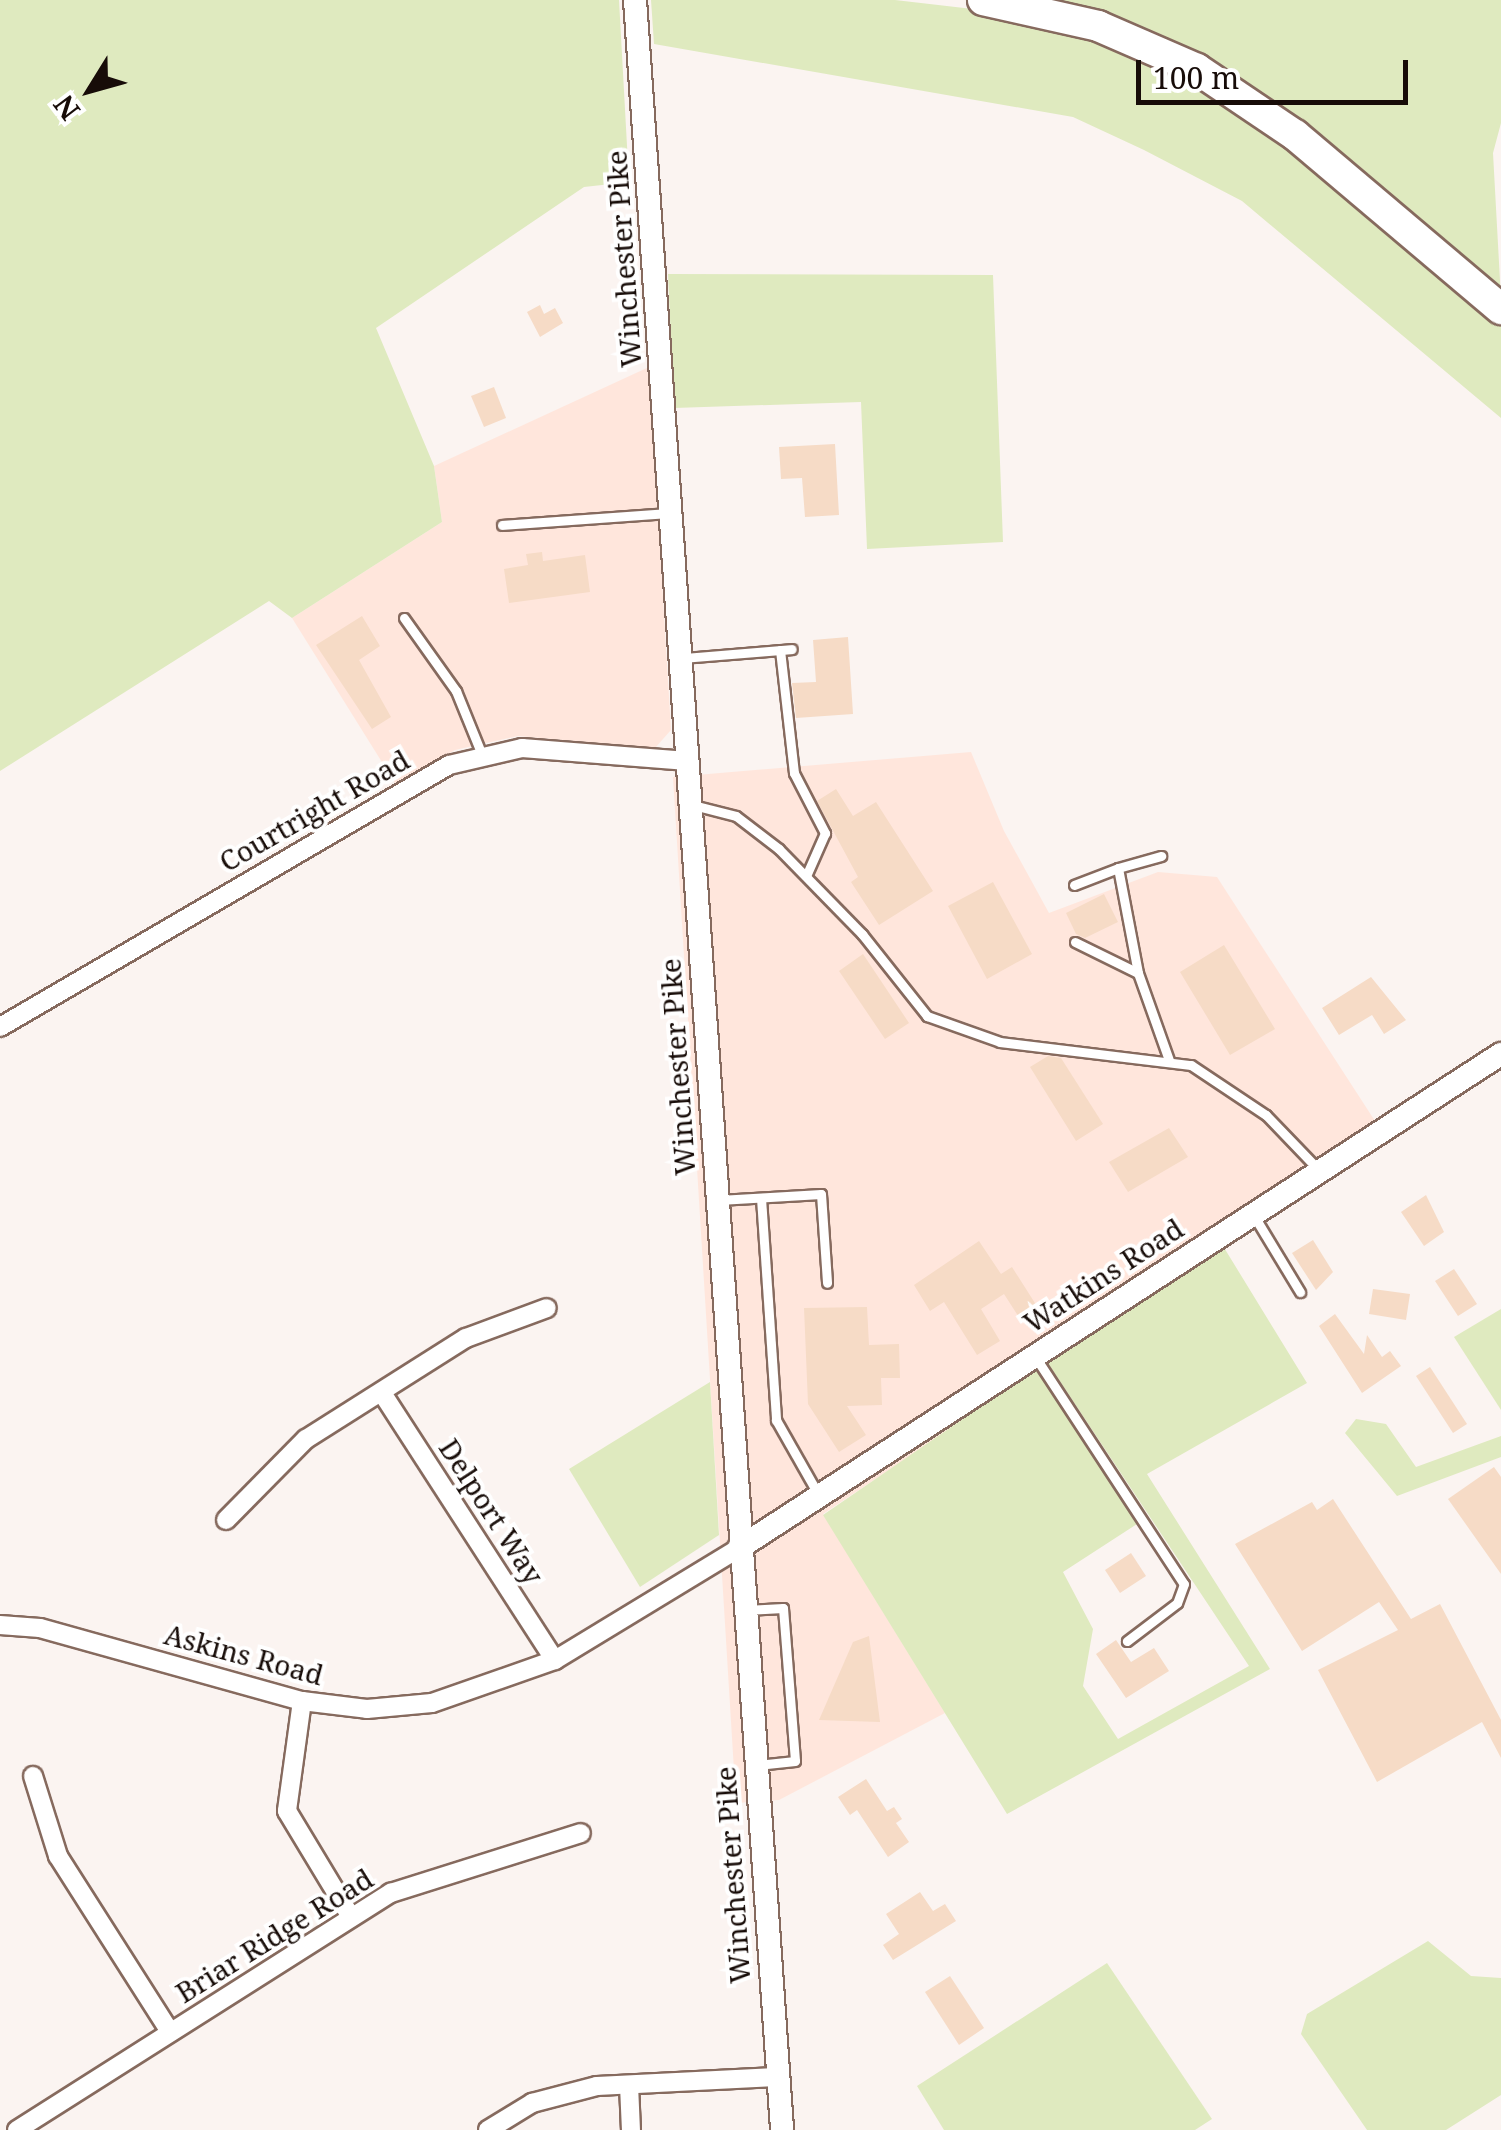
<!DOCTYPE html>
<html>
<head>
<meta charset="utf-8">
<style>
  body { margin:0 }
  #map { position:relative; width:1501px; height:2130px; overflow:hidden; background:#fbf4f1; font-family:"Noto Serif",serif }
  div>[style] { position:absolute }
  .built>* { inset:0; background:#ffe6dc }
  .green>* { inset:0; background:#dfeabf }
  .building>* { inset:0; background:#f6dbc6 }
  .roads { filter:drop-shadow(2px 0 #866a5e) drop-shadow(-2px 0 #866a5e) drop-shadow(0 2px #866a5e) drop-shadow(0 -2px #866a5e) }
  .lane>* { height:9px; margin:-4.5px; padding:0 4.5px; transform-origin:4.5px; border-radius:4.5px; background:#fff }
  .street>* { height:18px; margin:-9px; padding:0 9px; transform-origin:9px; border-radius:9px; background:#fff }
  .secondary>* { height:22px; margin:-11px; padding:0 11px; transform-origin:11px; border-radius:11px; background:#fff }
  .highway>* { height:30px; margin:-15px; padding:0 15px; transform-origin:15px; border-radius:15px; background:#fff }
  span { translate:-50% -50%; white-space:nowrap; text-align:center; line-height:1.15; -webkit-text-stroke:8px #fff; paint-order:stroke }
  .street-label { font-size:28px; color:#170c08 }
  .north { position:absolute; left:40px; top:40px; width:100px; height:100px; -webkit-text-stroke:8px #fff; paint-order:stroke; rotate:233deg; font-size:28px; font-weight:700; line-height:40px; text-align:center; color:#170c08 }
  .north::after { content:''; display:block; margin:auto; width:35px; height:45px; background:#170c08; clip-path:polygon(50% 0,100% 100%,50% 72%,0 100%) }
  .scale { position:absolute; left:1136px; top:60px; width:272px; height:45px; box-sizing:border-box; border:5px solid #170c08; border-top:0; padding-left:12px; font-size:30px; line-height:35px; white-space:nowrap; color:#170c08; -webkit-text-stroke:8px #fff; paint-order:stroke }
</style>
</head>
<body>
<div id="map">
  <div class="built">
    <i style="clip-path:polygon(649px 367px,671px 730px,655px 748px,518px 736px,455px 750px,395px 783px,292px 618px,442px 522px,434px 466px)"></i>
    <i style="clip-path:polygon(971px 752px,1004px 831px,1049px 913px,1158px 872px,1217px 877px,1386px 1138px,823px 1514px,945px 1713px,779px 1800px,736px 1803px,673px 777px)"></i>
  </div>
  <div class="green">
    <i style="clip-path:polygon(0 0,619px 0,629px 182px,584px 187px,376px 328px,434px 466px,442px 522px,292px 618px,269px 601px,0 771px)"></i>
    <i style="clip-path:polygon(651px 0,895px 0,1024px 15px,1096px 34px,1230px 100px,1501px 323px,1501px 418px,1242px 201px,1144px 150px,1073px 117px,654px 44px)"></i>
    <i style="clip-path:polygon(1032px 0,1501px 0,1501px 123px,1493px 153px,1501px 299px,1337px 157px)"></i>
    <i style="clip-path:polygon(668px 274px,993px 275px,1003px 542px,867px 549px,861px 402px,674px 408px)"></i>
    <i style="clip-path:polygon(1223px 1246px,1307px 1383px,1147px 1474px,1270px 1669px,1007px 1814px,823px 1515px,1036px 1369px,1137px 1524px,1063px 1572px,1093px 1629px,1083px 1686px,1118px 1739px,1249px 1666px,1047px 1362px)"></i>
    <i style="clip-path:polygon(1501px 1309px,1501px 1410px,1454px 1337px)"></i>
    <i style="clip-path:polygon(710px 1382px,719px 1535px,640px 1587px,569px 1469px)"></i>
    <i style="clip-path:polygon(1356px 1419px,1386px 1424px,1416px 1467px,1501px 1436px,1501px 1457px,1397px 1496px,1345px 1433px)"></i>
    <i style="clip-path:polygon(1428px 1941px,1471px 1976px,1501px 1978px,1501px 2095px,1446px 2130px,1367px 2130px,1301px 2034px,1307px 2014px)"></i>
    <i style="clip-path:polygon(1107px 1963px,1212px 2119px,1195px 2130px,944px 2130px,917px 2086px)"></i>
  </div>
  <div class="building">
    <i style="clip-path:polygon(540px 305px,544px 314px,555px 308px,563px 323px,540px 337px,527px 312px)"></i>
    <i style="clip-path:polygon(494px 387px,506px 418px,484px 427px,471px 396px)"></i>
    <i style="clip-path:polygon(835px 444px,839px 515px,805px 517px,802px 478px,781px 479px,779px 447px)"></i>
    <i style="clip-path:polygon(542px 552px,543px 561px,585px 555px,590px 592px,509px 603px,504px 569px,528px 565px,526px 554px)"></i>
    <i style="clip-path:polygon(362px 616px,380px 646px,359px 660px,391px 717px,372px 729px,316px 645px)"></i>
    <i style="clip-path:polygon(848px 637px,853px 714px,796px 718px,792px 683px,816px 682px,813px 640px)"></i>
    <i style="clip-path:polygon(836px 789px,853px 816px,876px 802px,933px 891px,879px 925px,851px 882px,858px 877px,817px 801px)"></i>
    <i style="clip-path:polygon(993px 882px,1032px 954px,987px 979px,948px 906px)"></i>
    <i style="clip-path:polygon(1104px 894px,1118px 922px,1085px 938px,1076px 934px,1066px 913px)"></i>
    <i style="clip-path:polygon(1224px 945px,1275px 1029px,1230px 1055px,1180px 972px)"></i>
    <i style="clip-path:polygon(863px 954px,909px 1023px,885px 1039px,839px 971px)"></i>
    <i style="clip-path:polygon(1371px 977px,1406px 1020px,1384px 1034px,1372px 1015px,1339px 1035px,1322px 1008px)"></i>
    <i style="clip-path:polygon(1048px 1056px,1061px 1058px,1103px 1124px,1076px 1141px,1030px 1067px)"></i>
    <i style="clip-path:polygon(1169px 1128px,1188px 1157px,1128px 1192px,1109px 1162px)"></i>
    <i style="clip-path:polygon(1426px 1195px,1444px 1232px,1424px 1246px,1401px 1212px)"></i>
    <i style="clip-path:polygon(1313px 1240px,1333px 1272px,1316px 1290px,1292px 1253px)"></i>
    <i style="clip-path:polygon(979px 1241px,1001px 1274px,1012px 1267px,1040px 1311px,1022px 1322px,1004px 1294px,981px 1309px,1000px 1341px,977px 1355px,944px 1302px,930px 1311px,914px 1285px)"></i>
    <i style="clip-path:polygon(1454px 1269px,1477px 1304px,1458px 1316px,1435px 1281px)"></i>
    <i style="clip-path:polygon(1373px 1289px,1410px 1294px,1406px 1320px,1369px 1314px)"></i>
    <i style="clip-path:polygon(867px 1307px,869px 1345px,899px 1344px,900px 1378px,881px 1378px,882px 1405px,847px 1406px,866px 1435px,839px 1452px,808px 1404px,804px 1308px)"></i>
    <i style="clip-path:polygon(1335px 1314px,1364px 1354px,1367px 1335px,1382px 1357px,1390px 1351px,1401px 1366px,1362px 1393px,1319px 1326px)"></i>
    <i style="clip-path:polygon(1430px 1367px,1467px 1424px,1453px 1433px,1416px 1376px)"></i>
    <i style="clip-path:polygon(1494px 1467px,1501px 1477px,1501px 1574px,1448px 1499px)"></i>
    <i style="clip-path:polygon(1333px 1499px,1411px 1619px,1440px 1604px,1501px 1720px,1501px 1758px,1482px 1722px,1377px 1782px,1318px 1670px,1398px 1630px,1379px 1602px,1302px 1651px,1235px 1544px,1312px 1502px,1317px 1510px)"></i>
    <i style="clip-path:polygon(1131px 1553px,1146px 1576px,1120px 1593px,1105px 1570px)"></i>
    <i style="clip-path:polygon(869px 1636px,880px 1722px,819px 1720px,853px 1642px)"></i>
    <i style="clip-path:polygon(1116px 1640px,1131px 1662px,1154px 1648px,1169px 1671px,1126px 1698px,1096px 1654px)"></i>
    <i style="clip-path:polygon(866px 1779px,887px 1811px,894px 1807px,902px 1819px,896px 1823px,909px 1842px,888px 1857px,857px 1810px,850px 1815px,838px 1797px)"></i>
    <i style="clip-path:polygon(920px 1892px,933px 1911px,945px 1904px,956px 1921px,893px 1960px,883px 1945px,899px 1934px,886px 1914px)"></i>
    <i style="clip-path:polygon(950px 1976px,984px 2028px,959px 2045px,925px 1992px)"></i>
  </div>
  <div class="roads">
    <div class="lane">
      <i style="left:502px;top:525px;width:166px;rotate:-4.1deg"></i>
      <i style="left:404px;top:618px;width:90px;rotate:54.5deg"></i>
      <i style="left:456px;top:691px;width:69px;rotate:67.9deg"></i>
      <i style="left:780px;top:650px;width:124px;rotate:83.5deg"></i>
      <i style="left:794px;top:773px;width:68px;rotate:62.7deg"></i>
      <i style="left:825px;top:833px;width:47px;rotate:113.8deg"></i>
      <i style="left:683px;top:658px;width:109px;rotate:-4.7deg"></i>
      <i style="left:693px;top:805px;width:44px;rotate:14.3deg"></i>
      <i style="left:736px;top:816px;width:54px;rotate:37.5deg"></i>
      <i style="left:779px;top:849px;width:119px;rotate:45.7deg"></i>
      <i style="left:862px;top:934px;width:105px;rotate:51.6deg"></i>
      <i style="left:927px;top:1016px;width:77px;rotate:19.6deg"></i>
      <i style="left:1000px;top:1042px;width:192px;rotate:6.9deg"></i>
      <i style="left:1191px;top:1065px;width:90px;rotate:33.7deg"></i>
      <i style="left:1266px;top:1115px;width:75px;rotate:46.1deg"></i>
      <i style="left:1118px;top:868px;width:45px;rotate:-15.6deg"></i>
      <i style="left:1074px;top:885px;width:47px;rotate:-21.1deg"></i>
      <i style="left:1118px;top:868px;width:107px;rotate:79.2deg"></i>
      <i style="left:1075px;top:942px;width:70px;rotate:26.2deg"></i>
      <i style="left:1138px;top:973px;width:92px;rotate:70.4deg"></i>
      <i style="left:761px;top:1198px;width:223px;rotate:86.1deg"></i>
      <i style="left:776px;top:1420px;width:85px;rotate:60.4deg"></i>
      <i style="left:719px;top:1200px;width:102px;rotate:-3.4deg"></i>
      <i style="left:821px;top:1194px;width:89px;rotate:86.1deg"></i>
      <i style="left:1254px;top:1216px;width:89px;rotate:58.8deg"></i>
      <i style="left:1036px;top:1358px;width:270px;rotate:56.8deg"></i>
      <i style="left:1184px;top:1584px;width:20px;rotate:110deg"></i>
      <i style="left:1177px;top:1603px;width:63px;rotate:142.8deg"></i>
      <i style="left:746px;top:1610px;width:37px;rotate:-3deg"></i>
      <i style="left:783px;top:1608px;width:153px;rotate:85.5deg"></i>
      <i style="left:795px;top:1761px;width:38px;rotate:174deg"></i>
    </div>
    <div class="street">
      <i style="left:0;top:1027px;width:520px;rotate:-30.26deg"></i>
      <i style="left:449px;top:765px;width:75px;rotate:-13.1deg"></i>
      <i style="left:522px;top:748px;width:166px;rotate:4.5deg"></i>
      <i style="left:382px;top:1393px;width:318px;rotate:57.1deg"></i>
      <i style="left:226px;top:1520px;width:114px;rotate:-45.4deg"></i>
      <i style="left:306px;top:1439px;width:189px;rotate:-32.3deg"></i>
      <i style="left:466px;top:1338px;width:86px;rotate:-20.3deg"></i>
      <i style="left:0;top:1625px;width:40px;rotate:4.3deg"></i>
      <i style="left:40px;top:1628px;width:272px;rotate:15.6deg"></i>
      <i style="left:302px;top:1701px;width:65px;rotate:7deg"></i>
      <i style="left:367px;top:1709px;width:65px;rotate:-5.3deg"></i>
      <i style="left:432px;top:1703px;width:130px;rotate:-19.3deg"></i>
      <i style="left:555px;top:1660px;width:215px;rotate:-31.3deg"></i>
      <i style="left:302px;top:1701px;width:111px;rotate:97.8deg"></i>
      <i style="left:287px;top:1811px;width:124px;rotate:58.9deg"></i>
      <i style="left:33px;top:1776px;width:84px;rotate:72.6deg"></i>
      <i style="left:58px;top:1856px;width:209px;rotate:57.5deg"></i>
      <i style="left:629px;top:2085px;width:45px;rotate:87.5deg"></i>
      <i style="left:17px;top:2130px;width:443px;rotate:-32.4deg"></i>
      <i style="left:391px;top:1893px;width:199px;rotate:-17.5deg"></i>
      <i style="left:488px;top:2130px;width:52px;rotate:-31.5deg"></i>
      <i style="left:532px;top:2103px;width:67px;rotate:-14.7deg"></i>
      <i style="left:597px;top:2086px;width:179px;rotate:-2.9deg"></i>
    </div>
    <div class="secondary">
      <i style="left:635px;top:0;width:2135px;rotate:86.05deg"></i>
      <i style="left:739px;top:1548px;width:908px;rotate:-32.96deg"></i>
    </div>
    <div class="highway">
      <i style="left:983px;top:0;width:118px;rotate:12.7deg"></i>
      <i style="left:1098px;top:26px;width:108px;rotate:23.5deg"></i>
      <i style="left:1197px;top:69px;width:118px;rotate:34deg"></i>
      <i style="left:1295px;top:135px;width:270px;rotate:40.2deg"></i>
    </div>
  </div>
  <div class="street-label">
    <span style="left:623px;top:259px;rotate:-94deg">Winchester Pike</span>
    <span style="left:314px;top:810px;rotate:-30deg">Courtright Road</span>
    <span style="left:677px;top:1067px;rotate:-94deg">Winchester Pike</span>
    <span style="left:1103px;top:1275px;rotate:-33deg">Watkins Road</span>
    <span style="left:492px;top:1511px;rotate:57deg">Delport Way</span>
    <span style="left:244px;top:1654px;rotate:15deg">Askins Road</span>
    <span style="left:732px;top:1875px;rotate:-94deg">Winchester Pike</span>
    <span style="left:274px;top:1935px;rotate:-32deg">Briar Ridge Road</span>
  </div>
  <div class="north">N</div>
  <div class="scale">100 m</div>
</div>
</body>
</html>
